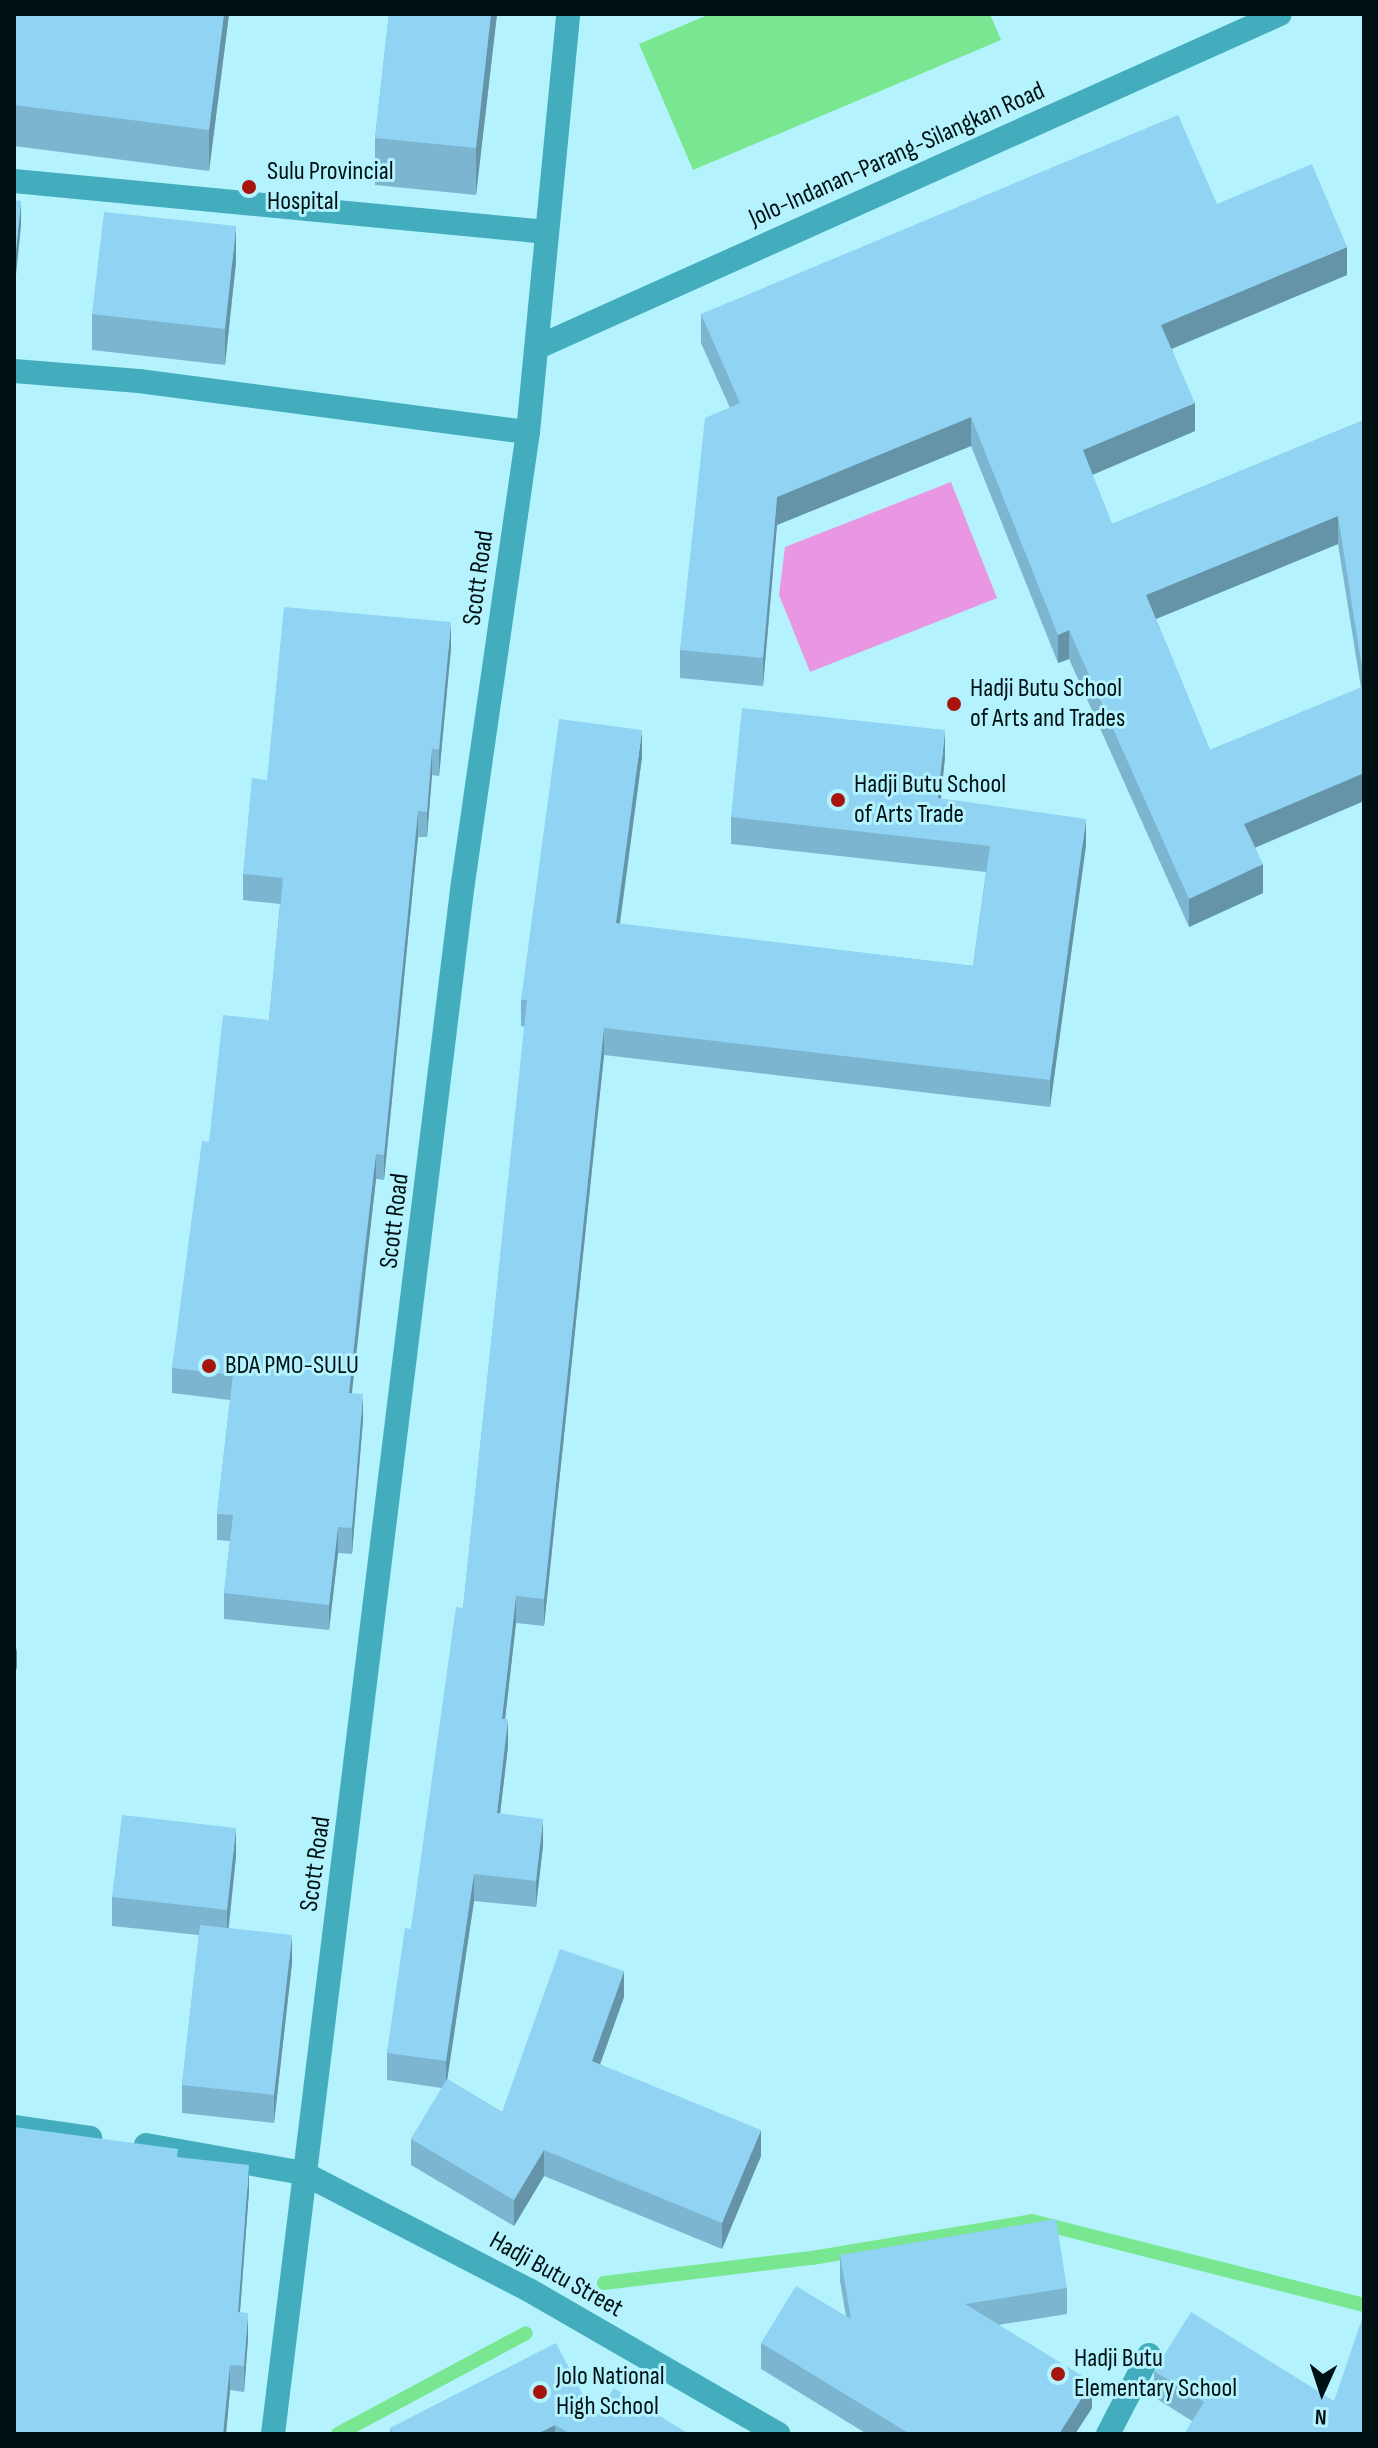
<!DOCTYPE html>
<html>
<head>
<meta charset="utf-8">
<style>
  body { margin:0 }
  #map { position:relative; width:1378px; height:2448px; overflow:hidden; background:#b4f3fd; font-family:"Sofia Sans Condensed",sans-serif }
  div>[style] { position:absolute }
  .green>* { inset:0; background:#e997e3 }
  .water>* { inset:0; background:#79e791 }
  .stream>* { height:14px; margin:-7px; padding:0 7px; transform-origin:7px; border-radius:7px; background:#79e791 }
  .minor>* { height:24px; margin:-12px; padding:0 12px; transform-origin:12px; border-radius:12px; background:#44adbd }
  .wall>* { inset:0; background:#7cb5d0 }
  .shaded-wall>* { inset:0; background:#6594a9 }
  .building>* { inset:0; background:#90d3f2 }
  .dots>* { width:22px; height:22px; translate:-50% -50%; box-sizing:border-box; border:4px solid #b4f3fd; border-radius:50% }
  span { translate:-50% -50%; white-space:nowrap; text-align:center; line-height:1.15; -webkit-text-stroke:6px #b4f3fd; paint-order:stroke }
  .street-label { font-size:26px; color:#001115 }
  .poi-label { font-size:26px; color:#001115 }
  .left { translate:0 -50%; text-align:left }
  .frame { position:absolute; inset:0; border:16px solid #001115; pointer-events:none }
  .north { position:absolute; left:1282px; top:2352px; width:80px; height:80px; -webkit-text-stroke:6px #b4f3fd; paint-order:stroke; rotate:183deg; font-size:22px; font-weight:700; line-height:32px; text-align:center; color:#001115 }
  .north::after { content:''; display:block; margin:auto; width:28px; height:36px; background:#001115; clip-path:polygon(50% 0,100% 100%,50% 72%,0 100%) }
</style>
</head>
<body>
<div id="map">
  <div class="green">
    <i style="clip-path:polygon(951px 482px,997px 598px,810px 672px,779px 595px,785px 547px)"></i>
  </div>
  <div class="water">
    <i style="clip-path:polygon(710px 14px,990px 14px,1001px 40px,693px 170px,639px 44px)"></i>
  </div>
  <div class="stream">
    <i style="left:604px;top:2283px;width:209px;rotate:-6.9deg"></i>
    <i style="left:812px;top:2258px;width:223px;rotate:-9.5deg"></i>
    <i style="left:1032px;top:2221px;width:342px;rotate:14.2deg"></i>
    <i style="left:338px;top:2434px;width:213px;rotate:-28.2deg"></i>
  </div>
  <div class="minor">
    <i style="left:14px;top:181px;width:535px;rotate:5.47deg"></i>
    <i style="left:538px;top:347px;width:813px;rotate:-24.17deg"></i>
    <i style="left:14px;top:371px;width:125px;rotate:4.6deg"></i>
    <i style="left:139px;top:381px;width:392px;rotate:7.5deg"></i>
    <i style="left:14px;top:2127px;width:77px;rotate:8.2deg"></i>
    <i style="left:146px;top:2145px;width:159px;rotate:10.1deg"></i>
    <i style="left:303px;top:2173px;width:254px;rotate:27.4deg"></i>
    <i style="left:529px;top:2290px;width:288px;rotate:30deg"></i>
    <i style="left:273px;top:2434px;width:1563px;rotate:-83.02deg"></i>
    <i style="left:463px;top:883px;width:456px;rotate:-81.8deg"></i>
    <i style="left:528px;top:432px;width:420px;rotate:-84.5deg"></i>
    <i style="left:1108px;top:2434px;width:89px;rotate:-62.6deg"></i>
  </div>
  <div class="wall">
    <i style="clip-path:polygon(14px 14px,229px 14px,209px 171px,14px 146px)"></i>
    <i style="clip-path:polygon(389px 14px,497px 14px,476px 195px,375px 185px,375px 138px)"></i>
    <i style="clip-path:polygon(evenodd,1217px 204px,1347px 275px,1172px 349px,1195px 431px,1092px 474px,1112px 524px,1364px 420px,1364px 801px,1255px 848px,1263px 893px,1189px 927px,1069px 659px,1058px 663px,971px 446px,777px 525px,763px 686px,680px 678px,680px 650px,730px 408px,701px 343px,701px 314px,1217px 204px,1338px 544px,1361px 688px,1210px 750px,1156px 619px,1338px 544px)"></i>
    <i style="clip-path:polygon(236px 262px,225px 365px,92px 350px,92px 314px)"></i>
    <i style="clip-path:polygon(451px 648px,439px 776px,432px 775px,427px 837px,418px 837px,384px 1180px,376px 1179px,360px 1312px,351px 1393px,363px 1420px,352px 1554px,338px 1553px,329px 1630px,224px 1619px,224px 1593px,230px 1541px,217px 1540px,217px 1514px,230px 1400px,172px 1393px,172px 1368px,209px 1142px,269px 1020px,280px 904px,243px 900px,243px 874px,267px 780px)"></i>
    <i style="clip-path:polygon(642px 757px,620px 924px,973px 966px,986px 872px,731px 844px,731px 817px,945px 757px,941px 799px,1086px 845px,1050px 1107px,604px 1055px,544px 1626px,516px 1623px,505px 1719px,508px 1746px,500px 1814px,543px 1845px,536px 1907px,474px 1901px,447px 2079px,502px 2112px,624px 1997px,600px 2064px,761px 2156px,722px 2249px,544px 2176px,514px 2226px,411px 2165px,411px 2139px,442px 2088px,387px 2080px,387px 2053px,411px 1929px,463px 1608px,525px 1027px,521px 1026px,521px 1000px)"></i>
    <i style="clip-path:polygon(236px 1856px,229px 1928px,292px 1963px,274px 2123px,182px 2113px,182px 2085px,199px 1935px,112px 1926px,112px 1897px)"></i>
    <i style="clip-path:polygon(178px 2157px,249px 2191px,240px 2312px,248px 2339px,244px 2392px,230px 2390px,226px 2434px,14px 2434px)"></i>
    <i style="clip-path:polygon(840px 2255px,1067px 2288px,1067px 2314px,998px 2325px,1092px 2408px,1075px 2434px,867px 2434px,761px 2369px,761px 2343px,846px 2316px,840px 2281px)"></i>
    <i style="clip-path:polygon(1154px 2371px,1334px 2401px,1364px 2434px,1192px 2421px,1154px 2397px)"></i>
    <i style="clip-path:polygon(595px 2418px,689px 2434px,390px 2434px,390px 2428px)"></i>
  </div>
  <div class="shaded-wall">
    <i style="clip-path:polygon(224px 14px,229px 14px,209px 171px,209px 130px)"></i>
    <i style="clip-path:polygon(491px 14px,497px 14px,476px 195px,476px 148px)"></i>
    <i style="clip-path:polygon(21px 201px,21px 226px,14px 294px,14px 269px)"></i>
    <i style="clip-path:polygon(236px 226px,236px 262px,225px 365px,225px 329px)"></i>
    <i style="clip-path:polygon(1347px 247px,1347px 275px,1161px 353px,1161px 325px)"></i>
    <i style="clip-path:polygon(1195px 403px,1195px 431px,1083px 479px,1083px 450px)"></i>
    <i style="clip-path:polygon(971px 417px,971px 446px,777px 525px,763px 686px,763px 658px,777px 497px)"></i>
    <i style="clip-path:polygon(1338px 516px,1338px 544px,1146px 623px,1146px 595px)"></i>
    <i style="clip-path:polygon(451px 622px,451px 648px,439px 776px,439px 750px)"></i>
    <i style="clip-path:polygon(1069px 630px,1069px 659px,1058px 663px,1058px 635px)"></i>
    <i style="clip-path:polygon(642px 730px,642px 757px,616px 950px,616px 923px)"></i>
    <i style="clip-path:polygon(945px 730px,945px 757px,938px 825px,938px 798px)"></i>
    <i style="clip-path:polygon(432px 749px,432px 775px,427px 837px,427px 812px)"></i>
    <i style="clip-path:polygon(1364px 773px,1364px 801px,1244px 852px,1244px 824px)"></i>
    <i style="clip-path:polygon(418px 811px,418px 837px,384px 1180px,384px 1155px)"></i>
    <i style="clip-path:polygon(1086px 819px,1086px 845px,1050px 1107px,1050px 1080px)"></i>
    <i style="clip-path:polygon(1263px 864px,1263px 893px,1189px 927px,1189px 899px)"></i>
    <i style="clip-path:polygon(604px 1028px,604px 1055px,544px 1626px,544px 1599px)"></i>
    <i style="clip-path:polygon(376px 1154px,376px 1179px,349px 1419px,349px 1393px)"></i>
    <i style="clip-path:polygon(363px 1394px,363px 1420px,352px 1554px,352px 1528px)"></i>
    <i style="clip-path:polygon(338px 1527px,338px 1553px,329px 1630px,329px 1605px)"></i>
    <i style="clip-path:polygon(516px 1596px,516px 1623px,502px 1746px,502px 1719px)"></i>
    <i style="clip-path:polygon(17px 1648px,17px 1667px,14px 1678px,14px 1658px)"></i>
    <i style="clip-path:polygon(508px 1719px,508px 1746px,497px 1840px,497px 1813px)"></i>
    <i style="clip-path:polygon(543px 1819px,543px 1845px,536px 1907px,536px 1881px)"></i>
    <i style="clip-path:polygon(236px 1828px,236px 1856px,227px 1938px,227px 1910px)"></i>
    <i style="clip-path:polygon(474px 1874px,474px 1901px,446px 2088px,446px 2061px)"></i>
    <i style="clip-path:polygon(292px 1935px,292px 1963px,274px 2123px,274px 2095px)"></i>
    <i style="clip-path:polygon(624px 1971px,624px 1997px,592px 2087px,592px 2061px)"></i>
    <i style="clip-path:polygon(761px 2130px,761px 2156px,722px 2249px,722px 2223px)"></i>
    <i style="clip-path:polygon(544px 2150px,544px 2176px,514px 2226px,514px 2200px)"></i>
    <i style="clip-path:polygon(249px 2165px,249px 2191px,238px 2338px,238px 2312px)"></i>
    <i style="clip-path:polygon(248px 2313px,248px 2339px,244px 2392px,244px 2366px)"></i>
    <i style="clip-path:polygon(230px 2365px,230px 2390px,226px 2434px,223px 2434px)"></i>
    <i style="clip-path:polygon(1092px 2382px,1092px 2408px,1075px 2434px,1059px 2434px)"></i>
    <i style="clip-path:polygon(555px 2425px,555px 2434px,537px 2434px)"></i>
  </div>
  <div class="building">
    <i style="clip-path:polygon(14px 14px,224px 14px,209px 130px,14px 105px)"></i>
    <i style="clip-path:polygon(389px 14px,491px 14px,476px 148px,375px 138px)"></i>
    <i style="clip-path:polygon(1178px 115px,1217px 204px,1312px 164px,1347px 247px,1161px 325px,1195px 403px,1083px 450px,1112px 524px,1364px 420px,1364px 681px,1338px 516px,1146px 595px,1210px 750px,1364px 686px,1364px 773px,1244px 824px,1263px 864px,1189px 899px,1069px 630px,1058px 635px,971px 417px,777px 497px,763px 658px,680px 650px,705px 418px,740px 403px,701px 314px)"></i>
    <i style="clip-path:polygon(14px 200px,21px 201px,14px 269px)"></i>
    <i style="clip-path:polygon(104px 212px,236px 226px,225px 329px,92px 314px)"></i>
    <i style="clip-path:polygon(284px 607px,451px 622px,439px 750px,432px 749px,427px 812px,418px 811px,384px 1155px,376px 1154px,360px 1286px,349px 1393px,363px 1394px,352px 1528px,338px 1527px,329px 1605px,224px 1593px,233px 1515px,217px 1514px,233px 1375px,172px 1368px,202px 1141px,209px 1142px,223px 1015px,269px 1020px,283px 878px,243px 874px,252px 778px,267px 780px)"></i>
    <i style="clip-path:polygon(742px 708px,945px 730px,938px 798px,1086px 819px,1050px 1080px,604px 1028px,544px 1599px,516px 1596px,502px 1719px,508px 1719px,497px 1813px,543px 1819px,536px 1881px,474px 1874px,446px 2061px,387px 2053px,405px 1928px,411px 1929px,456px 1607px,463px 1608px,527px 1000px,521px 1000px,559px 719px,642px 730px,616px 923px,973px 966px,990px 846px,731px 817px)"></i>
    <i style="clip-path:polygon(122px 1815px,236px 1828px,227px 1910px,112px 1897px)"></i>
    <i style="clip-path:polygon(200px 1925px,292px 1935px,274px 2095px,182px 2085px)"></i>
    <i style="clip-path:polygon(560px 1949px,624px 1971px,592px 2061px,761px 2130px,722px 2223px,544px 2150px,514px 2200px,411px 2139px,447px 2079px,502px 2112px)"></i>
    <i style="clip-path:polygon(14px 2127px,178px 2149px,177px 2157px,249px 2165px,238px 2312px,248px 2313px,244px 2366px,230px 2365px,223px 2434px,14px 2434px)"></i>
    <i style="clip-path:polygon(1056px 2219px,1067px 2288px,965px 2304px,1092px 2382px,1059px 2434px,910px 2434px,761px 2343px,796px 2286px,851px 2319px,840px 2255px)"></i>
    <i style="clip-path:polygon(1191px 2312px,1334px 2401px,1364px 2313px,1364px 2434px,1184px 2434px,1204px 2402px,1154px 2371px)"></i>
    <i style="clip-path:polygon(556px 2343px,595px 2418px,614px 2388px,689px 2434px,571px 2434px,555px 2425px,537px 2434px,393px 2434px,390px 2428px)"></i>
  </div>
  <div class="dots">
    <i style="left:249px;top:187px;background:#a7140d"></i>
    <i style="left:954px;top:704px;background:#a7140d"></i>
    <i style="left:838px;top:800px;background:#a7140d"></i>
    <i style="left:209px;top:1366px;background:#a7140d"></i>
    <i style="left:1058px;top:2374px;background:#a7140d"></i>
    <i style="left:540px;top:2392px;background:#a7140d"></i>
  </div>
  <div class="street-label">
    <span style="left:897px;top:155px;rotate:-24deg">Jolo-Indanan-Parang-Silangkan Road</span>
    <span style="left:479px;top:578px;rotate:-82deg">Scott Road</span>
    <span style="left:395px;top:1221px;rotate:-83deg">Scott Road</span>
    <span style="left:316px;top:1864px;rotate:-82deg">Scott Road</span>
    <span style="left:556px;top:2275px;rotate:29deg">Hadji Butu Street</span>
  </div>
  <div class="poi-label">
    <span class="left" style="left:267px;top:187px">Sulu Provincial<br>Hospital</span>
    <span class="left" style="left:970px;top:704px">Hadji Butu School<br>of Arts and Trades</span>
    <span class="left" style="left:854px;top:800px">Hadji Butu School<br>of Arts Trade</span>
    <span class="left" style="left:225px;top:1366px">BDA PMO-SULU</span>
    <span class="left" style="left:1074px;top:2374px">Hadji Butu<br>Elementary School</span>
    <span class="left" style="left:556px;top:2392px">Jolo National<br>High School</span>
  </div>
  <div class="frame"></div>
  <div class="north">N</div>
</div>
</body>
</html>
